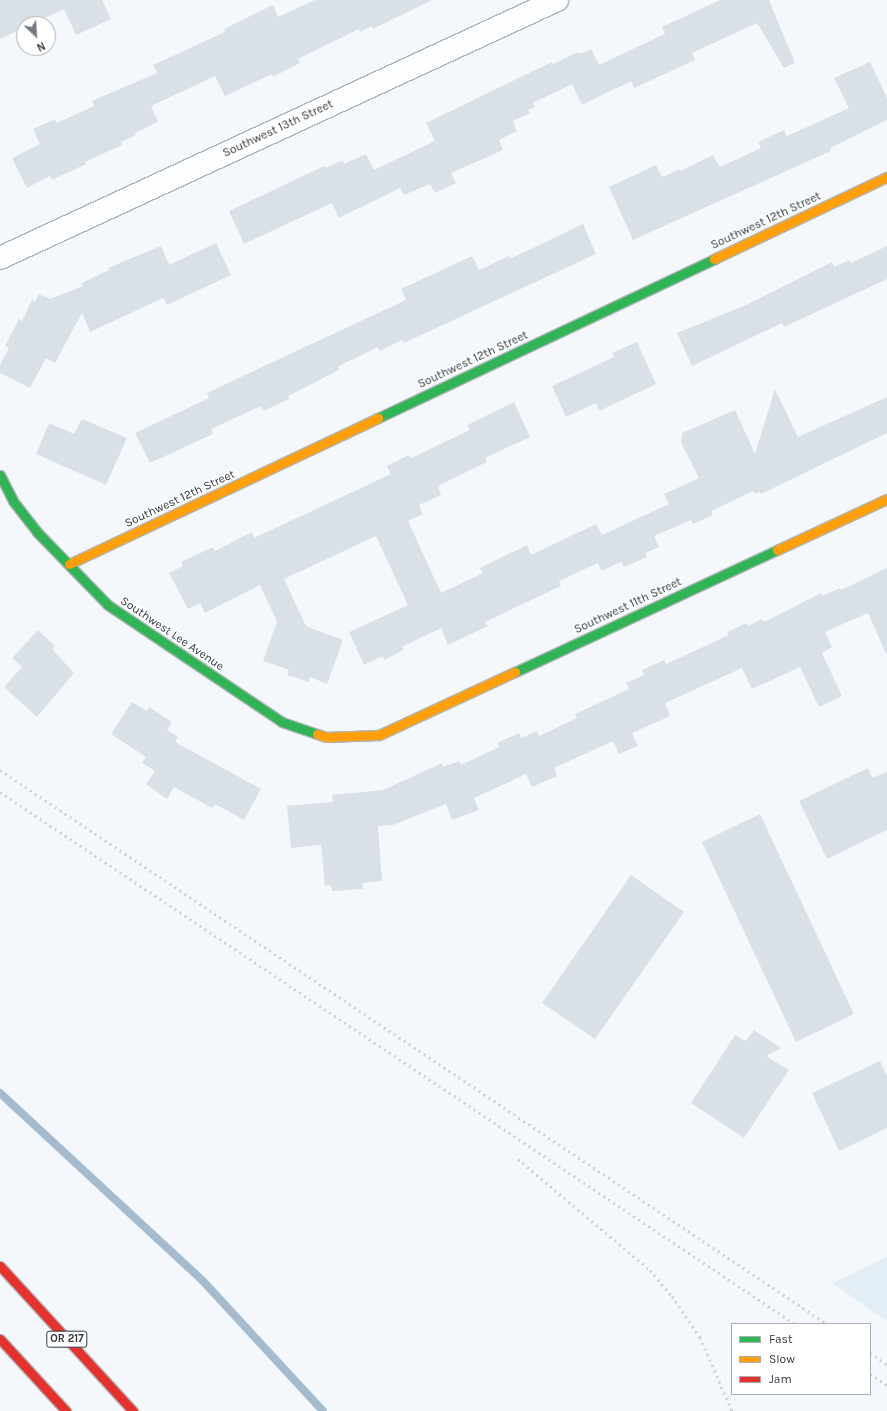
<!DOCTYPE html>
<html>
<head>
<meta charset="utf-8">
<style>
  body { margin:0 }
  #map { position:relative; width:887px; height:1411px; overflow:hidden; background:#f4f8fc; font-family:Karla,sans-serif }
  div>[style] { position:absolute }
  .built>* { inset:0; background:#e3edf5 }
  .stream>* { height:8px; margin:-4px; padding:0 4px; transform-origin:4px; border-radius:4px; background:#a6bcce }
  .building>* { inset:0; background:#d9e1e7 }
  .roads { filter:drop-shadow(1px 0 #afb4b8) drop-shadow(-1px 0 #afb4b8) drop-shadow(0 1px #afb4b8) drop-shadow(0 -1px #afb4b8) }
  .street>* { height:22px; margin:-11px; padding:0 11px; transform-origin:11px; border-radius:11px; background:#fdfeff }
  .fast>* { height:9px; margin:-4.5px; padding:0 4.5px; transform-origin:4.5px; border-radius:4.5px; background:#30b455 }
  .slow>* { height:9px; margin:-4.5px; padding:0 4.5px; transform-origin:4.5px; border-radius:4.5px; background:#ff9f0a }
  .jam>* { height:9px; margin:-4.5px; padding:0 4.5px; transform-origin:4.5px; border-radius:4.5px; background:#e5322d }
  .rail>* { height:3px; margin-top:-1.5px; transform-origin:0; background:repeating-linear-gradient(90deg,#d0d2d2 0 2px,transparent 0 6px) }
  span { translate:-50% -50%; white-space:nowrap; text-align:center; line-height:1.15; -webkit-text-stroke:3px #fff; paint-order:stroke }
  .shield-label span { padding:1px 3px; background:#fff; border:1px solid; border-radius:3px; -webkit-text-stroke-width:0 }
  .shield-label { font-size:11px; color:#30373d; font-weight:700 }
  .street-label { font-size:12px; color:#30373d }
  .legend { position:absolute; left:731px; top:1323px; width:140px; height:72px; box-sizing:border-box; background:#fff; border:1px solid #acafb1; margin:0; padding:5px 7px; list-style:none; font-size:12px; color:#30373d }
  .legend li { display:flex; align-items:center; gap:8px; height:20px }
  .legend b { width:20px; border:1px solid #acafb1 }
  .north { position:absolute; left:16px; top:16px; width:40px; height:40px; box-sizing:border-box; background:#fff; border:1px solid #acafb1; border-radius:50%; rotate:155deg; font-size:11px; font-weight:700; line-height:16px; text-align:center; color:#30373d }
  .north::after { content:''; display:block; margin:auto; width:14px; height:18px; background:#757b80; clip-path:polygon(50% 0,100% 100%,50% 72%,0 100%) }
</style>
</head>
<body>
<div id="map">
  <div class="built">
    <i style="clip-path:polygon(887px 1257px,887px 1321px,832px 1283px)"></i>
  </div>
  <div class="stream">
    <i style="left:0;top:1093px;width:275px;rotate:42.8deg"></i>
    <i style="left:202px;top:1280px;width:178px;rotate:47.3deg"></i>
  </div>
  <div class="building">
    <i style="clip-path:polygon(0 0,102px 0,111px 19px,76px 35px,64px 9px,32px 24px,24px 24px,24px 28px,0 39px)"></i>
    <i style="clip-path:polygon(315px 0,432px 0,373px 29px,372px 26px,360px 32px,359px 29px,298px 59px,300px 63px,273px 77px,272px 74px,225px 96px,215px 76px,151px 106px,158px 122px,135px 133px,136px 135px,121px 142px,122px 145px,85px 162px,86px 164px,52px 180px,50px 176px,27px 188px,12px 158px,40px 144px,33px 129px,55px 119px,57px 123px,94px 106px,92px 101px,157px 73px,153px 65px,225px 32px,224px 29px,273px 5px,278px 17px)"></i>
    <i style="clip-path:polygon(720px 0,769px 0,795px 63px,784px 68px,757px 23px,692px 53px,695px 60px,634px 88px,631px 81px,582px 105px,572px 84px,533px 103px,535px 107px,528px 110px,530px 113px,513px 121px,517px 131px,499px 140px,503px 150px,451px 173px,456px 183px,435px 193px,430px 184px,404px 195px,400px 188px,339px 218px,332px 203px,244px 244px,229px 211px,324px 166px,326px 168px,343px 160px,344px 164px,366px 154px,374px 170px,435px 141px,426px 123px,552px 62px,553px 64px,578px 52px,580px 54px,591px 49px,599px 65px,665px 34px,662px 27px)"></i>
    <i style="clip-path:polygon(870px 62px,887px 98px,887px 120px,830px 148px,831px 151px,633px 240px,609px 187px,656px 165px,662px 177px,680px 169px,681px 171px,713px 155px,720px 167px,761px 148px,758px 142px,784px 130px,787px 136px,849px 108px,834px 78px)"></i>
    <i style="clip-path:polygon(583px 224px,596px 254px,404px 343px,402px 340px,380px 351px,378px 347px,337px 367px,339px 370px,288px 396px,289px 399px,263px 411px,261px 406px,211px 429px,213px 434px,150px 463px,135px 433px,209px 398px,207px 393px,243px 376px,406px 300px,401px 289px,472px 256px,479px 270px,509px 256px,510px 259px)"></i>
    <i style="clip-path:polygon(216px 243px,231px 275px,167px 305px,163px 298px,90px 332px,82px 313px,55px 363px,46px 358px,30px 388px,0 373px,0 365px,9px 348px,5px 346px,19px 319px,22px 321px,32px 300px,35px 302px,39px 294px,50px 299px,83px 286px,82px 283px,109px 270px,108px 268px,161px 246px,169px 265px)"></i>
    <i style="clip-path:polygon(887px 246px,887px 279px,784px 327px,782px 323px,692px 366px,677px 333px,746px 305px,832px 262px,834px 267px,849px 260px,851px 263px)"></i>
    <i style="clip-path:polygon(637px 342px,656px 384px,599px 411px,596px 403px,566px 417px,552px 386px,614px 357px,612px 353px)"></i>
    <i style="clip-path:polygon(775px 389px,798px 437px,887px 397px,887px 433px,761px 494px,760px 492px,755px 494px,753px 491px,711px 511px,713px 515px,693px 524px,691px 520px,654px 536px,659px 547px,645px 553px,647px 557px,624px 567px,621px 562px,601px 571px,598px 563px,559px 581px,561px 586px,485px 622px,488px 626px,448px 645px,441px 628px,402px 647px,404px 650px,384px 660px,383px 656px,364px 665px,349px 632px,408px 605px,376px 536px,284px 579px,306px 626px,343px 640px,327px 684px,310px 677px,309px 682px,287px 675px,289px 670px,263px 661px,277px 622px,260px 585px,205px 613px,200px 603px,188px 609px,169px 573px,183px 566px,181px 562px,213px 547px,215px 551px,252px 532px,254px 538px,391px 474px,387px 466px,409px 455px,411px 458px,470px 430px,467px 425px,514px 402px,530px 437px,485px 458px,487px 462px,438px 486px,441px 495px,419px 505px,423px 514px,408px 521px,441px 593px,483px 573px,480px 568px,527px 545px,531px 555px,596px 524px,602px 535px,669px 504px,664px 494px,699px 478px,681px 442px,682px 433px,735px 410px,755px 454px)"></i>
    <i style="clip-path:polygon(82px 419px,127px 438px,106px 485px,36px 454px,49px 423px,74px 434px)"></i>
    <i style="clip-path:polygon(887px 568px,887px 656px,868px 613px,825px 632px,832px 647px,822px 653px,842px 696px,819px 707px,800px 667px,752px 689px,742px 668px,665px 703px,670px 716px,632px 733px,638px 746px,619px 754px,613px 741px,554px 768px,557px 776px,532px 787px,526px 774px,474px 798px,479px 810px,452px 820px,446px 804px,393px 825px,378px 826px,382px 881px,362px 883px,363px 889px,332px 891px,331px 885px,325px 886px,321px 845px,291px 848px,287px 806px,333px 802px,332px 795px,383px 790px,442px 763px,443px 767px,459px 761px,461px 765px,499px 747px,497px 743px,519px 733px,521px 738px,537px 731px,539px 736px,577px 718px,575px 714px,629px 689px,626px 683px,644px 675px,642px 670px,664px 660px,666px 664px,729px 635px,727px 632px,747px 623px,748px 626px,762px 619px,764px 622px,821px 593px,822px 596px,840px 588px,841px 590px)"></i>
    <i style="clip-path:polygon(38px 630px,55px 646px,52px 649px,74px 673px,37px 717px,4px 687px,22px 667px,12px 658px)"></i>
    <i style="clip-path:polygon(132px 702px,147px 711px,149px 707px,172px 722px,167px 730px,178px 737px,175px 742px,261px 789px,244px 820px,215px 804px,212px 808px,174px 787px,167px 799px,146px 784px,155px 771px,142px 763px,146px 757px,111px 734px)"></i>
    <i style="clip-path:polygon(868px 768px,872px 778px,887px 772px,887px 830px,827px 859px,799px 801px)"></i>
    <i style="clip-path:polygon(760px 814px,854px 1014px,796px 1042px,702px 842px)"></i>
    <i style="clip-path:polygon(631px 875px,684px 912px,595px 1039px,542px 1003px)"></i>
    <i style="clip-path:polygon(754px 1030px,781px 1048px,766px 1056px,789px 1070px,744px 1138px,691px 1103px,735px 1035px,746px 1041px)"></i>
    <i style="clip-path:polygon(880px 1061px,887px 1076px,887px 1128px,839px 1151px,812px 1093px)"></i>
  </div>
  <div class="roads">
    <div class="street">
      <i style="left:0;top:258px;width:614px;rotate:-24.85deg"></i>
    </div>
    <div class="fast">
      <i style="left:378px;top:418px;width:372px;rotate:-25.3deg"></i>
      <i style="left:0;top:475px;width:29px;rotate:63deg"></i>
      <i style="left:13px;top:501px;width:39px;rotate:52deg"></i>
      <i style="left:37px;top:532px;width:102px;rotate:45.8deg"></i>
      <i style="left:108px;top:605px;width:210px;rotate:33.9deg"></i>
      <i style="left:282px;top:722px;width:37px;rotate:19deg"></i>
      <i style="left:515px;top:672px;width:289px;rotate:-25deg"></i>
    </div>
    <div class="slow">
      <i style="left:714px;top:259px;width:191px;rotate:-25.4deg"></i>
      <i style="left:777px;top:550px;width:121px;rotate:-24.9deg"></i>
      <i style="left:69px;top:564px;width:342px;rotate:-25.3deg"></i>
      <i style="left:317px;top:734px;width:9px;rotate:18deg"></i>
      <i style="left:326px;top:737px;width:53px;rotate:-2.2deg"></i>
      <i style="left:379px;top:735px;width:150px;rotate:-24.9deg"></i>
    </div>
    <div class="jam">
      <i style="left:0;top:1266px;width:197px;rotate:47.5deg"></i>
      <i style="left:0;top:1339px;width:98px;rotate:47.5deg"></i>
    </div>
  </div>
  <div class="rail">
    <i style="left:0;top:770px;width:995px;rotate:33.82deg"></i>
    <i style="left:0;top:792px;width:957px;rotate:33.79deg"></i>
    <i style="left:518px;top:1159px;width:172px;rotate:40.1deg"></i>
    <i style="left:650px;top:1270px;width:34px;rotate:50deg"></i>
    <i style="left:672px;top:1296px;width:50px;rotate:55.7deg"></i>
    <i style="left:700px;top:1337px;width:81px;rotate:66.6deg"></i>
    <i style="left:870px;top:1353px;width:21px;rotate:35deg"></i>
    <i style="left:870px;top:1374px;width:20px;rotate:33deg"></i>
  </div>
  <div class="shield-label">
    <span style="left:67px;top:1339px">OR 217</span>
  </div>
  <div class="street-label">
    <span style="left:278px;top:129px;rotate:-25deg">Southwest 13th Street</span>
    <span style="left:766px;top:221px;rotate:-25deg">Southwest 12th Street</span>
    <span style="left:473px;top:360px;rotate:-25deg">Southwest 12th Street</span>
    <span style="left:180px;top:499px;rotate:-25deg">Southwest 12th Street</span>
    <span style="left:628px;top:606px;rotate:-25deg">Southwest 11th Street</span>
    <span style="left:172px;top:634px;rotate:34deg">Southwest Lee Avenue</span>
  </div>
  <ul class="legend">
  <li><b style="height:5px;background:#30b455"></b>Fast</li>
  <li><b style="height:5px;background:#ff9f0a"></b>Slow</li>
  <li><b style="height:5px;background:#e5322d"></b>Jam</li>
  </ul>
  <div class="north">N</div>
</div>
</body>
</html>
